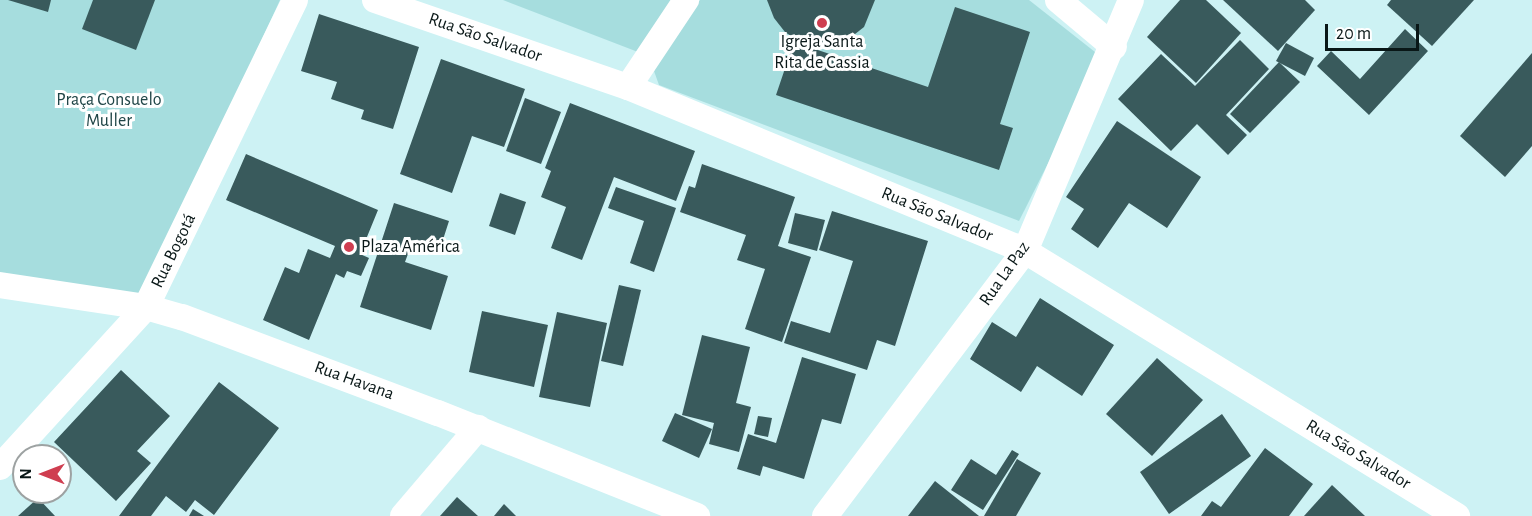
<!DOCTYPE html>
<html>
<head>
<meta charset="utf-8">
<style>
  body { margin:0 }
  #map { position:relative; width:1532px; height:516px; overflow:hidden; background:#cdf2f4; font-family:"Alegreya Sans",sans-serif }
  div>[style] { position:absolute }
  .green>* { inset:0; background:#a6ddde }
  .building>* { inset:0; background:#395a5c }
  .street>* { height:26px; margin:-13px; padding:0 13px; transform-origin:13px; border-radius:13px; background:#fff }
  .dots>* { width:16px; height:16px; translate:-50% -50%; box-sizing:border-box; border:3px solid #fff; border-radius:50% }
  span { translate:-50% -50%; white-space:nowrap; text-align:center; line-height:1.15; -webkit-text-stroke:6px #fff; paint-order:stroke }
  .street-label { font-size:18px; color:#091717 }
  .poi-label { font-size:18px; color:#091717 }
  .left { translate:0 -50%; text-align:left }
  .park-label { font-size:18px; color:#204547 }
  .north { position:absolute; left:12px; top:444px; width:60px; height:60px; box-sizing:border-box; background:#fff; border:2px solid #9da2a2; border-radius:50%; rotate:270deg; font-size:16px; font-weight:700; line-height:24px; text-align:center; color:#091717 }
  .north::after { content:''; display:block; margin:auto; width:21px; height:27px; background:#cf3e50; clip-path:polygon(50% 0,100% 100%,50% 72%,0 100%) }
  .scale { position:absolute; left:1325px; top:24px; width:94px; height:27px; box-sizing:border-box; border:3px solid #091717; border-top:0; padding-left:8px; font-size:18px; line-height:21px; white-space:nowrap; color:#091717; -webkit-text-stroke:4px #fff; paint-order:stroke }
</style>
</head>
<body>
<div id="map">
  <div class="green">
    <i style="clip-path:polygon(0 0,280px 0,145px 295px,0 280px)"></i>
    <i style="clip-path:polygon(503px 0,674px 0,638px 52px)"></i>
    <i style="clip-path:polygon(700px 0,1029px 0,1095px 52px,1097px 66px,1019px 221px,659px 85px,654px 71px,658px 61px)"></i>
  </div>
  <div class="building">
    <i style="clip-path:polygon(8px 0,51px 0,48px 12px)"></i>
    <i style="clip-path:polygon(93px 0,155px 0,136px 50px,82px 29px)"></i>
    <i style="clip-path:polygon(767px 0,875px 0,864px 27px,850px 38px,834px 45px,816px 46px,800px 42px,785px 32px,774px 18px)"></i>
    <i style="clip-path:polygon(1180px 0,1206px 0,1241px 33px,1196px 83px,1147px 37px)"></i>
    <i style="clip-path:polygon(1223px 0,1305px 0,1315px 10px,1278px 51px)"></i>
    <i style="clip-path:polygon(1391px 0,1474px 0,1432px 46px,1387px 5px)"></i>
    <i style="clip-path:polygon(955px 7px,1030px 32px,1000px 124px,1013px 128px,999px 170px,776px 95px,794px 42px,928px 87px)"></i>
    <i style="clip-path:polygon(319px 14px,419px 47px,393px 129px,361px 119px,364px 110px,331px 99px,337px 82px,301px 71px)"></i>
    <i style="clip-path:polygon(1405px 29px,1428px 51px,1369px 115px,1317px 66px,1331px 51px,1360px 79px)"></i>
    <i style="clip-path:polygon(1240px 40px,1269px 69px,1226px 115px,1247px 135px,1228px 155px,1197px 124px,1171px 151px,1118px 99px,1161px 54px,1195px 86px)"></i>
    <i style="clip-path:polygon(1286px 43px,1314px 58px,1305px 76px,1276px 61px)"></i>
    <i style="clip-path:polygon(1532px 53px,1532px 146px,1505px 177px,1460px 136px)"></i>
    <i style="clip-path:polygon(441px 59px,525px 89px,504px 147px,472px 136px,452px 193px,400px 174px)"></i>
    <i style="clip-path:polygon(1279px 62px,1300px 82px,1250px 133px,1230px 114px)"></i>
    <i style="clip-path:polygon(525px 98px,561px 112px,541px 164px,506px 151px)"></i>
    <i style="clip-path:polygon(570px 103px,695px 151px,676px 201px,614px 177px,582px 260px,551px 248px,566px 207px,541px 197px,551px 171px,545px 168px)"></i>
    <i style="clip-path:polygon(1117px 121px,1201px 177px,1167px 228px,1129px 203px,1098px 248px,1071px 229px,1084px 209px,1066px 197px)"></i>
    <i style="clip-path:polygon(246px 154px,378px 210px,360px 254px,369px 258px,361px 276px,347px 271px,344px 278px,336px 274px,309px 340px,263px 320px,285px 267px,299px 273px,308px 249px,330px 258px,335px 246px,226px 200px)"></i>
    <i style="clip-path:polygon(702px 164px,795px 197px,778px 246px,811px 257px,782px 342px,745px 329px,765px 269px,737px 260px,746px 235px,680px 212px,689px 186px,695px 188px)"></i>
    <i style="clip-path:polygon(616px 187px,676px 208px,654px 272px,630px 263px,644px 221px,608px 208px)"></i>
    <i style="clip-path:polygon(500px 193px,526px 202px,515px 235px,489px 226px)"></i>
    <i style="clip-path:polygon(394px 203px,449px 221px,439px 252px,412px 243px,405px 262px,448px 276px,431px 330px,360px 307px)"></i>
    <i style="clip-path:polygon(832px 211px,928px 241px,895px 346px,877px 340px,867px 370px,784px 343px,791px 321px,830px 333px,853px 261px,819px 250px)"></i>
    <i style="clip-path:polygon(795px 213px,825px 220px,817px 251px,788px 243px)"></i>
    <i style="clip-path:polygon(619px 285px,641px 290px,623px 366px,601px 361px)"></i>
    <i style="clip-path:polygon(1040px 298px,1114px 345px,1082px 396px,1037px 366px,1021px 392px,970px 359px,992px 322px,1016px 337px)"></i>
    <i style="clip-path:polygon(482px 311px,548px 325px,534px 387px,469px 372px)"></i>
    <i style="clip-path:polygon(557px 312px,607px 323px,590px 407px,539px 397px)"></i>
    <i style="clip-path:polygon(702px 335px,750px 347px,736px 403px,751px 407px,739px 452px,709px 444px,714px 423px,682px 415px)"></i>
    <i style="clip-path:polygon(802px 357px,856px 374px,841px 424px,822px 419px,804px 479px,763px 466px,760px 476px,737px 469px,748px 434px,776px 443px)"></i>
    <i style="clip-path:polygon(1157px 358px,1203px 400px,1152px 456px,1106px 414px)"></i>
    <i style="clip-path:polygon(121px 370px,170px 416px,137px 451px,151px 463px,116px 501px,54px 442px)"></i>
    <i style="clip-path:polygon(219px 382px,279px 428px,214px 515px,195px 500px,186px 512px,166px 496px,151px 516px,119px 516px)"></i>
    <i style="clip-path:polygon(675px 413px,712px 429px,699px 458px,662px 441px)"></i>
    <i style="clip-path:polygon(1222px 414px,1251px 456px,1169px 514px,1140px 472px)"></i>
    <i style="clip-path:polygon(758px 416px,772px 418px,768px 437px,754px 434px)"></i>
    <i style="clip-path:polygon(1265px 448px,1313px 484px,1289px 516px,1201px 516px,1212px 501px,1221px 507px)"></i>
    <i style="clip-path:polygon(1012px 450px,1019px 454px,983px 510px,951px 490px,971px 459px,996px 475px)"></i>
    <i style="clip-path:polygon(1017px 459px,1041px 473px,1016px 516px,984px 516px)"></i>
    <i style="clip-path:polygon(935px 481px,979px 516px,908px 516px)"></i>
    <i style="clip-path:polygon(1332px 485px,1365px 516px,1304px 516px)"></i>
    <i style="clip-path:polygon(457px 497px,478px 516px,440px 516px)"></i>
    <i style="clip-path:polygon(38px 498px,55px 516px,18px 516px)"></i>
    <i style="clip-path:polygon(504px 504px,516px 516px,494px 516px)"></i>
    <i style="clip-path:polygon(193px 509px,204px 516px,189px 516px)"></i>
  </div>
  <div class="street">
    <i style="left:375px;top:0;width:268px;rotate:19deg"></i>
    <i style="left:628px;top:87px;width:430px;rotate:22.4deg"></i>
    <i style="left:1025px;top:251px;width:507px;rotate:31.53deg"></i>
    <i style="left:1058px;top:0;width:73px;rotate:40deg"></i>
    <i style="left:628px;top:87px;width:105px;rotate:-56.3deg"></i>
    <i style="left:0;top:285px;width:148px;rotate:8.6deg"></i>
    <i style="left:146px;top:307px;width:37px;rotate:16deg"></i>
    <i style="left:182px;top:317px;width:273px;rotate:20.6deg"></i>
    <i style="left:438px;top:413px;width:279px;rotate:21.7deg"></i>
    <i style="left:0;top:467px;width:217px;rotate:-47.6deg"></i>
    <i style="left:146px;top:307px;width:341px;rotate:-64.1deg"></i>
    <i style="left:403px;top:516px;width:116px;rotate:-49.6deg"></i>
    <i style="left:825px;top:516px;width:332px;rotate:-53deg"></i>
    <i style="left:1025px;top:251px;width:272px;rotate:-67.1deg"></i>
  </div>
  <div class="dots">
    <i style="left:822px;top:23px;background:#cf3e50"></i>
    <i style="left:349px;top:247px;background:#cf3e50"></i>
  </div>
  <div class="street-label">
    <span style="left:485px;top:38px;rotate:19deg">Rua São Salvador</span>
    <span style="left:937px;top:215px;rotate:22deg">Rua São Salvador</span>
    <span style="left:174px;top:251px;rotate:-64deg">Rua Bogotá</span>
    <span style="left:1005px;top:274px;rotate:-55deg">Rua La Paz</span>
    <span style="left:354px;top:381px;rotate:20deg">Rua Havana</span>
    <span style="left:1358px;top:455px;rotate:31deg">Rua São Salvador</span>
  </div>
  <div class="poi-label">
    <span style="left:822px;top:53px">Igreja Santa<br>Rita de Cassia</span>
    <span class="left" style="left:361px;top:247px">Plaza América</span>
  </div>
  <div class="park-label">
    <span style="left:109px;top:111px">Praça Consuelo<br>Muller</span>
  </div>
  <div class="north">N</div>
  <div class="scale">20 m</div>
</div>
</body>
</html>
